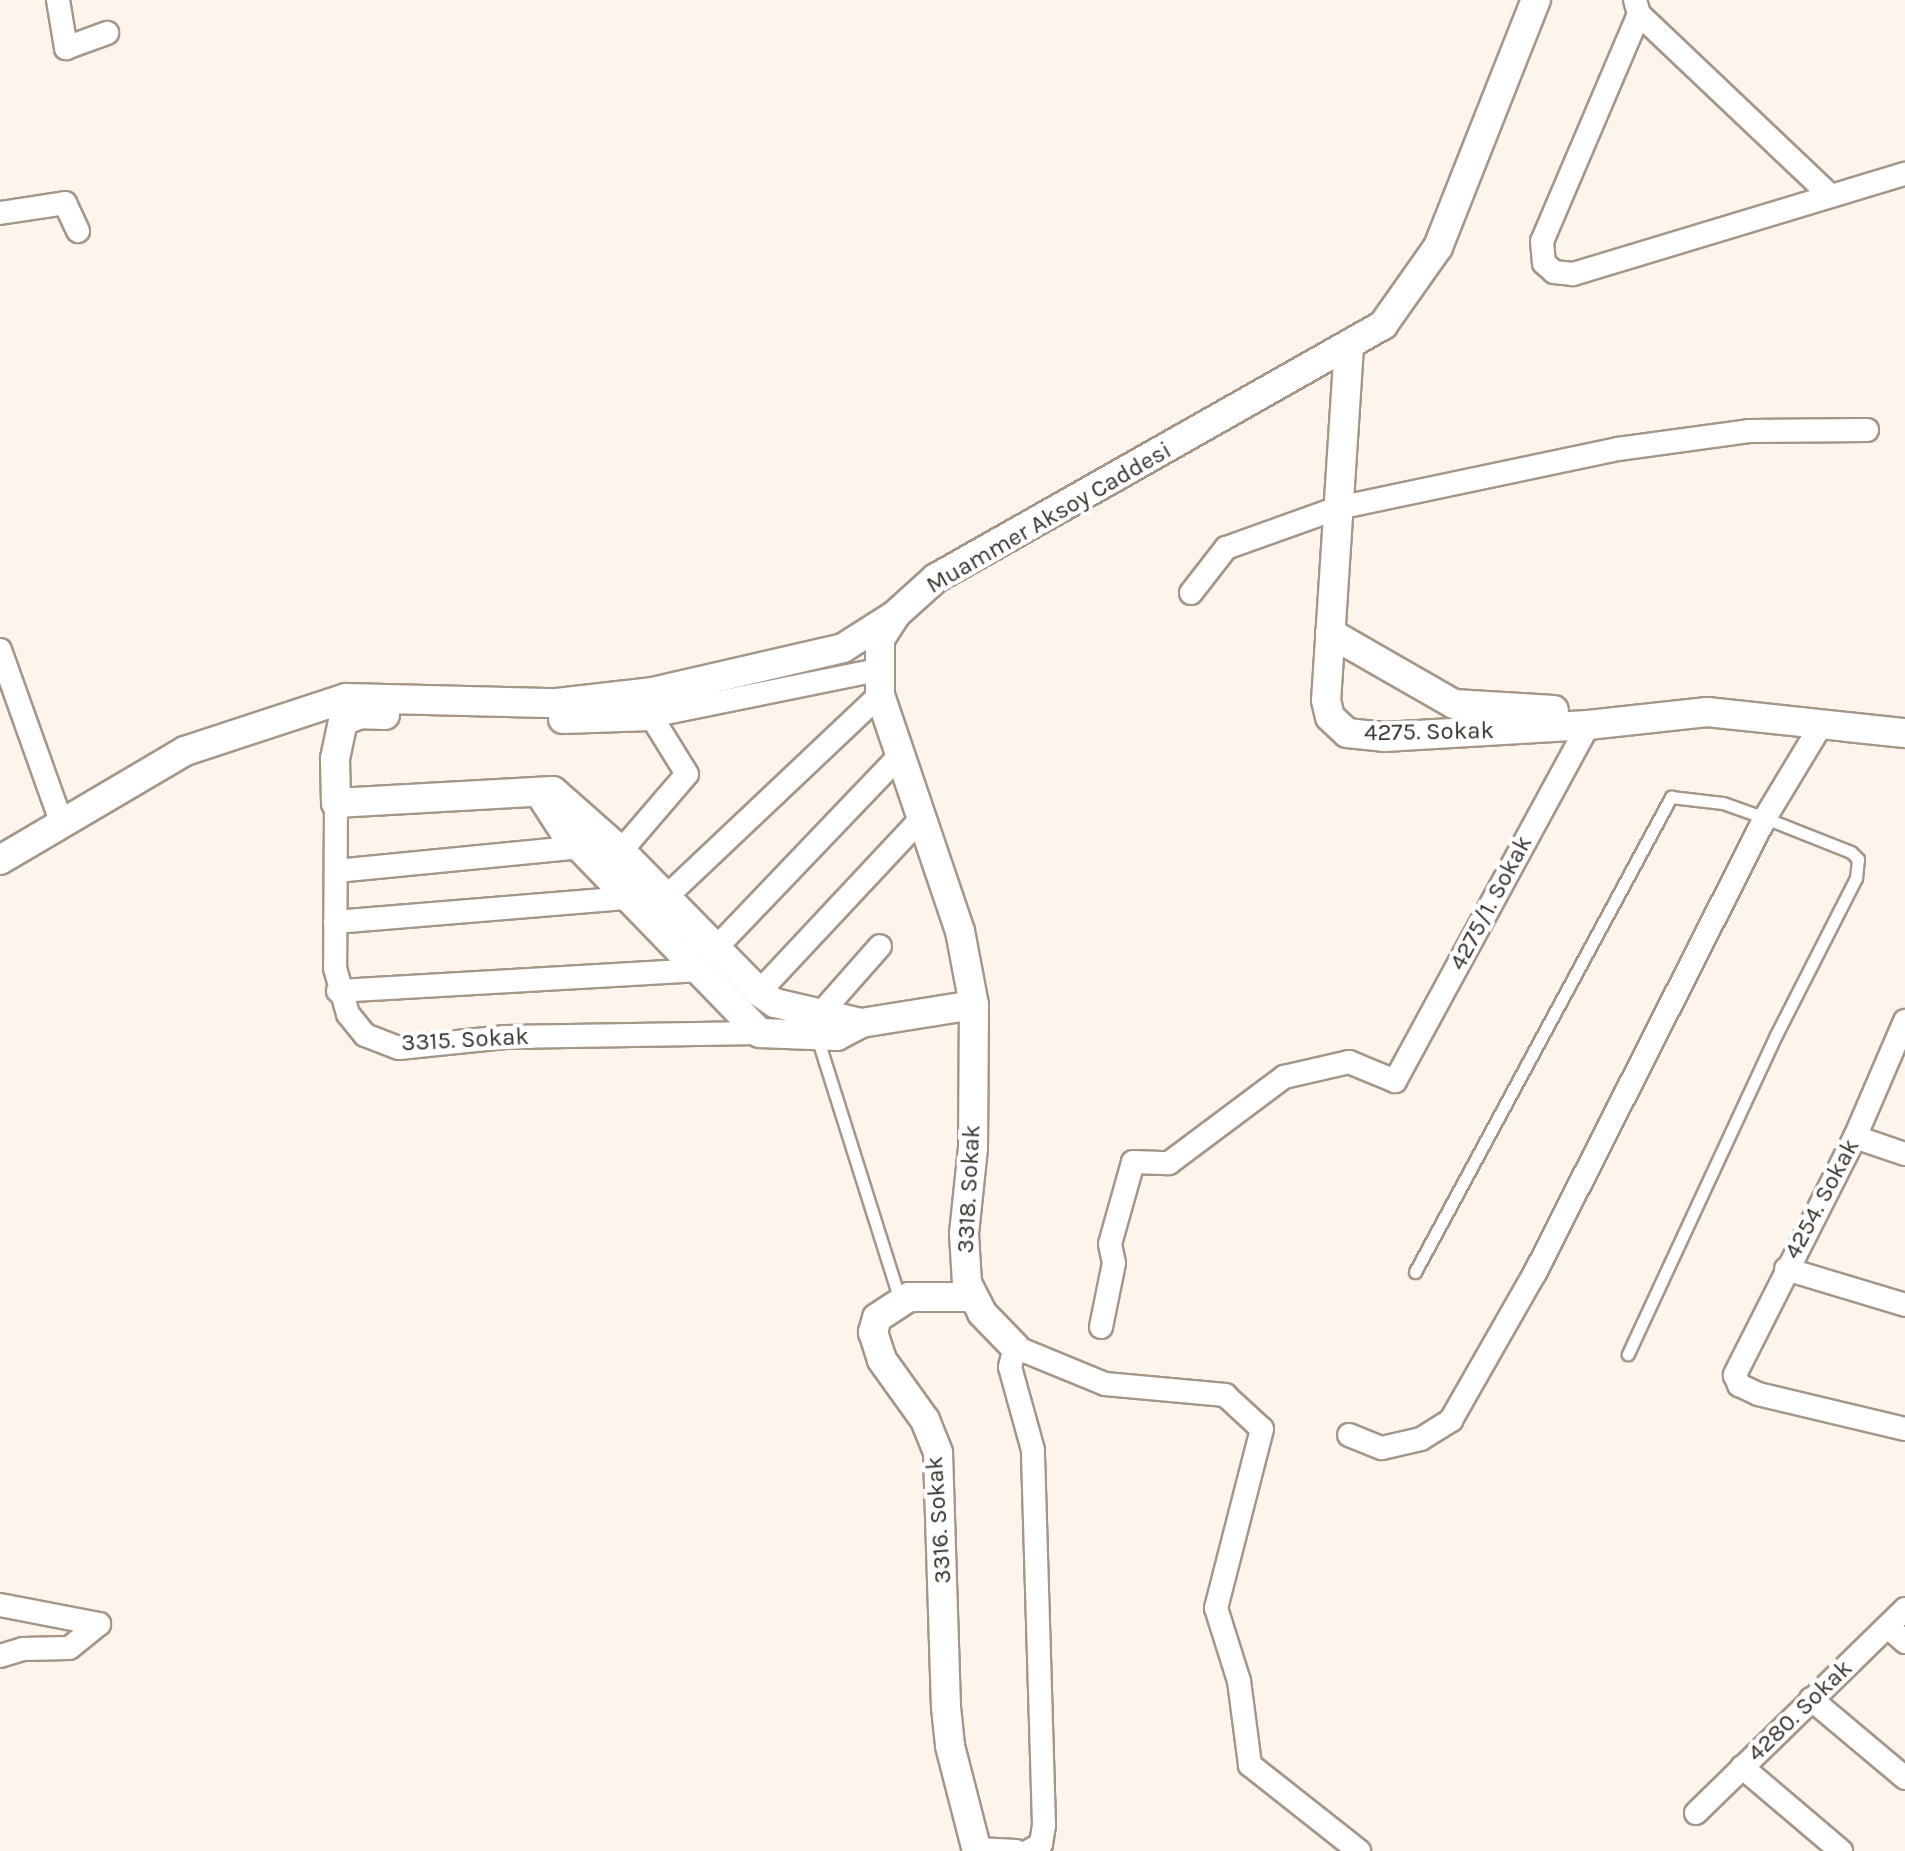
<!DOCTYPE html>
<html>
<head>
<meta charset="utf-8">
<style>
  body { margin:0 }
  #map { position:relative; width:1905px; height:1851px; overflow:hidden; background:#fdf4eb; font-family:Karla,sans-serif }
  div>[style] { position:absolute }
  .roads { filter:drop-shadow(2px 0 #a59688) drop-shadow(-2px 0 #a59688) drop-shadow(0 2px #a59688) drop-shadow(0 -2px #a59688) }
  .service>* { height:11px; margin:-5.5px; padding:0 5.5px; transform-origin:5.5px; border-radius:5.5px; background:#fff }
  .minor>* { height:22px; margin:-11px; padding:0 11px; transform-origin:11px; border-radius:11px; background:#fff }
  .tertiary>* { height:28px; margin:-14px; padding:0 14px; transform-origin:14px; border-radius:14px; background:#fff }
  span { translate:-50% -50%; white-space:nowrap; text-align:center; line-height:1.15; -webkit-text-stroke:8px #fff; paint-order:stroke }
  .street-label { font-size:24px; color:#39332d }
</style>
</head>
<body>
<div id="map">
  <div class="roads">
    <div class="service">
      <i style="left:817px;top:1037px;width:277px;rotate:72.5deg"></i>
      <i style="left:1415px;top:1272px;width:540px;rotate:-61.68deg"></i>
      <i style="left:1671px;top:797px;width:52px;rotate:6.6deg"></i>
      <i style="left:1723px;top:803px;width:45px;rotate:19.7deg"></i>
      <i style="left:1765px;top:818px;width:92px;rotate:21.6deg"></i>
      <i style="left:1851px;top:852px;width:10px;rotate:45deg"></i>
      <i style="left:1858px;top:859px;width:19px;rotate:96deg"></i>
      <i style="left:1856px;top:878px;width:176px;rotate:117deg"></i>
      <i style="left:1776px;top:1035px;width:352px;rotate:114.9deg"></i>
    </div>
    <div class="minor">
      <i style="left:58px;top:0;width:49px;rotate:80.5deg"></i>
      <i style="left:66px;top:48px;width:44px;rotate:-20.1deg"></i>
      <i style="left:1635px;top:0;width:15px;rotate:74deg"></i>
      <i style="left:1639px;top:14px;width:247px;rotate:113.1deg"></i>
      <i style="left:1542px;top:241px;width:22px;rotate:85deg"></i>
      <i style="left:1544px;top:263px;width:13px;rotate:42deg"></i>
      <i style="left:1554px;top:272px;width:19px;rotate:6deg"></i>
      <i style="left:1573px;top:274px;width:347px;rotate:-16.8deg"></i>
      <i style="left:1639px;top:14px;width:263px;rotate:43.5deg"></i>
      <i style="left:0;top:213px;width:66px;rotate:-8.7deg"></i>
      <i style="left:65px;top:203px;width:31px;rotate:65deg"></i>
      <i style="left:1191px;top:593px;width:57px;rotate:-52.1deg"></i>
      <i style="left:1226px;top:548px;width:119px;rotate:-19.7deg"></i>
      <i style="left:1338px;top:508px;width:286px;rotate:-11.9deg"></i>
      <i style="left:1618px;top:449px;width:132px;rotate:-7.8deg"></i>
      <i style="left:1749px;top:431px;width:118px;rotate:-0.5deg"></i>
      <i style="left:0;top:650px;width:182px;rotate:70.4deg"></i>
      <i style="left:336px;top:803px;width:165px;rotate:90.3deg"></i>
      <i style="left:335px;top:968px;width:48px;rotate:74.2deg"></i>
      <i style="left:348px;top:1014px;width:27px;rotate:51deg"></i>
      <i style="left:365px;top:1035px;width:36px;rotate:21deg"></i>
      <i style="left:399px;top:1048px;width:107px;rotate:-5.9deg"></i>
      <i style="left:505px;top:1037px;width:255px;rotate:-0.9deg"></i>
      <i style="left:621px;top:851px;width:101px;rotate:-49.4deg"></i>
      <i style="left:687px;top:774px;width:68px;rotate:-121.8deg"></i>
      <i style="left:651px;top:716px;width:231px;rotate:-11.5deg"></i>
      <i style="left:336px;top:871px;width:244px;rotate:-5.6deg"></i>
      <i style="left:665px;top:898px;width:296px;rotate:-43.4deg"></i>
      <i style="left:335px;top:922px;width:294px;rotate:-4.7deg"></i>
      <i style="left:714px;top:950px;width:272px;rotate:-46.3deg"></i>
      <i style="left:338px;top:991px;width:361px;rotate:-3.3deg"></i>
      <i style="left:759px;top:992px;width:240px;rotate:-46.9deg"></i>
      <i style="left:821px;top:1013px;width:89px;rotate:-48.6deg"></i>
      <i style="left:1905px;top:1021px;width:126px;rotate:113.3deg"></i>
      <i style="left:1855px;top:1137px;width:267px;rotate:116.8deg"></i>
      <i style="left:1735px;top:1375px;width:11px;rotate:68deg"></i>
      <i style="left:1739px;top:1385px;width:21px;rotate:25deg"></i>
      <i style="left:1758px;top:1394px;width:151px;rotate:13.4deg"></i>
      <i style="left:1855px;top:1137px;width:53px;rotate:18.8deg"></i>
      <i style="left:1786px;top:1269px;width:124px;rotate:16.8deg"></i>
      <i style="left:1101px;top:1327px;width:65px;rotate:-78.5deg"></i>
      <i style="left:1114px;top:1263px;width:19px;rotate:-102deg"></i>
      <i style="left:1110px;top:1244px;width:85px;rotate:-74.3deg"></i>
      <i style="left:1133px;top:1162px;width:36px;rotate:2deg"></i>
      <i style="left:1169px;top:1163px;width:144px;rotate:-36.8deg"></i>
      <i style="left:1284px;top:1077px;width:67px;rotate:-13deg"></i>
      <i style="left:1349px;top:1062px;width:50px;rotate:22.4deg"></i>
      <i style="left:1395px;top:1081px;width:405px;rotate:-61.5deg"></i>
      <i style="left:1349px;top:1435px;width:35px;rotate:22deg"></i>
      <i style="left:1382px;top:1448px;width:40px;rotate:-13deg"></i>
      <i style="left:1421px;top:1439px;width:36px;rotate:-32deg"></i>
      <i style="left:1451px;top:1420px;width:169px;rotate:-60.3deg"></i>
      <i style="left:1535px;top:1273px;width:510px;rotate:-63.18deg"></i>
      <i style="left:1765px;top:818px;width:109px;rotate:-58.9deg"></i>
      <i style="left:0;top:1605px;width:101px;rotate:10.9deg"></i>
      <i style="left:99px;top:1624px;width:38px;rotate:141deg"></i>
      <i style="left:69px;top:1648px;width:46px;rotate:178.8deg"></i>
      <i style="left:23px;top:1649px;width:24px;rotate:163deg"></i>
      <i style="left:1888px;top:1627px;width:23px;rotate:41deg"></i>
      <i style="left:1811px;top:1699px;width:123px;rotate:40deg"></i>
      <i style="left:1742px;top:1767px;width:130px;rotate:40.3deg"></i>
      <i style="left:1696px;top:1813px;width:292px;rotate:-44.3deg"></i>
      <i style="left:977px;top:1849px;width:39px;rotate:3deg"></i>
      <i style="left:1029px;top:1851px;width:14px;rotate:-30deg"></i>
      <i style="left:1041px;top:1844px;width:19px;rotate:-81deg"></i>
      <i style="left:1044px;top:1825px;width:375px;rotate:-91.7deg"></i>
      <i style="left:1033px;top:1450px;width:86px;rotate:-105.5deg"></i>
      <i style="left:1010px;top:1367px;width:21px;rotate:-76deg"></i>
      <i style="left:1015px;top:1347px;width:97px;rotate:22.3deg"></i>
      <i style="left:1105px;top:1384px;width:121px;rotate:5.2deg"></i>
      <i style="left:1225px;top:1395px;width:50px;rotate:42.6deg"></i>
      <i style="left:1262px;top:1429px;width:185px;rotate:104.4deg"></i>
      <i style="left:1216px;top:1608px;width:77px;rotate:72.5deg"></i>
      <i style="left:1239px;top:1681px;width:85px;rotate:82.5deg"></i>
      <i style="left:1250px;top:1765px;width:139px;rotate:38.3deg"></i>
    </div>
    <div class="tertiary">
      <i style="left:1349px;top:346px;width:355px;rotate:93.7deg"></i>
      <i style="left:1326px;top:700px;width:17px;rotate:77deg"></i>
      <i style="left:1330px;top:717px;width:23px;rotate:43deg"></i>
      <i style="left:1347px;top:733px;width:37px;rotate:6deg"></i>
      <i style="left:1384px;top:737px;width:204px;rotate:-3.4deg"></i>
      <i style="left:1588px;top:725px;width:120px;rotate:-6.2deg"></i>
      <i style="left:1707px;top:712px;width:199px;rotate:6.1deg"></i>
      <i style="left:895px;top:616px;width:27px;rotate:123deg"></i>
      <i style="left:880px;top:639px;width:56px;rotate:90deg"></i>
      <i style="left:880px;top:695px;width:249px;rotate:71.3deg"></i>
      <i style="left:960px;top:931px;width:75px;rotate:79.3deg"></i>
      <i style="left:974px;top:1005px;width:143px;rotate:90.4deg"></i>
      <i style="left:973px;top:1148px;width:86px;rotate:96deg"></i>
      <i style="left:964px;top:1234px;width:49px;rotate:86.5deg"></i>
      <i style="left:967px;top:1283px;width:34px;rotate:63deg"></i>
      <i style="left:982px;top:1313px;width:47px;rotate:45.9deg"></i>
      <i style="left:1330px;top:633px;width:143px;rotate:29.8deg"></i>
      <i style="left:1454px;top:704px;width:100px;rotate:3.4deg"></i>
      <i style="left:385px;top:715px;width:24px;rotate:-178deg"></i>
      <i style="left:361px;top:714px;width:19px;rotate:159deg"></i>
      <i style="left:343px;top:721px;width:39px;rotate:102deg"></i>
      <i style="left:335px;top:759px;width:44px;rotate:88.7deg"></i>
      <i style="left:336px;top:803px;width:217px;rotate:-3.2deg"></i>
      <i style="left:553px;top:791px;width:91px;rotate:41.4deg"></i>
      <i style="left:621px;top:851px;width:197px;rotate:45.6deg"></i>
      <i style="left:759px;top:992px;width:19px;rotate:35deg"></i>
      <i style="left:775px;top:1003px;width:88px;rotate:13.1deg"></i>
      <i style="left:563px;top:719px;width:88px;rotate:-2deg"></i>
      <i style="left:540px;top:794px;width:44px;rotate:57deg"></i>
      <i style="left:564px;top:831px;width:281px;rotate:45.9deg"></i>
      <i style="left:760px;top:1033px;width:77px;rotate:2.2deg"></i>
      <i style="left:837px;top:1036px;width:27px;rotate:-28deg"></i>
      <i style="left:861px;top:1023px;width:114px;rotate:-9.1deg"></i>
      <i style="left:0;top:860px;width:215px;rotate:-30.5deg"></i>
      <i style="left:185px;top:751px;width:169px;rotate:-18.2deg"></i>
      <i style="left:346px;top:698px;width:211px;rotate:1.4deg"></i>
      <i style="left:557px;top:703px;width:97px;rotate:-6.5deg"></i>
      <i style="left:653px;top:692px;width:195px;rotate:-13deg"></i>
      <i style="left:843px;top:648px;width:62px;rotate:-32.4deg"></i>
      <i style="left:895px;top:615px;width:55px;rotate:-42.1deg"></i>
      <i style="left:936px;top:578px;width:514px;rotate:-29.51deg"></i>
      <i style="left:1383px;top:325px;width:95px;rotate:-54.8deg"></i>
      <i style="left:1438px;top:247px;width:266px;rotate:-68.4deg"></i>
      <i style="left:972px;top:1297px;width:63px;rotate:180deg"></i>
      <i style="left:909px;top:1297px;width:38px;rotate:147deg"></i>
      <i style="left:877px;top:1318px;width:15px;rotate:106deg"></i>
      <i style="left:873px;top:1332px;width:29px;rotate:72deg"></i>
      <i style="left:882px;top:1360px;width:74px;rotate:54.4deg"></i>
      <i style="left:925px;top:1420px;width:35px;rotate:68deg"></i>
      <i style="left:938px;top:1453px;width:254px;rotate:88.2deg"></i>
      <i style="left:946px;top:1707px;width:39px;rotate:84deg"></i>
      <i style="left:950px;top:1746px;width:108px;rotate:75.6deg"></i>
    </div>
  </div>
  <div class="street-label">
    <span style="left:1049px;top:518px;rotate:-30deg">Muammer Aksoy Caddesi</span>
    <span style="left:1429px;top:732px;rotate:-1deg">4275. Sokak</span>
    <span style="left:1491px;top:903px;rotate:-62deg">4275/1. Sokak</span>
    <span style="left:465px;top:1040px;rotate:-3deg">3315. Sokak</span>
    <span style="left:969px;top:1189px;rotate:-87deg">3318. Sokak</span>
    <span style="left:1822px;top:1199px;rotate:-62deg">4254. Sokak</span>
    <span style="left:939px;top:1520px;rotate:-94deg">3316. Sokak</span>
    <span style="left:1800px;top:1711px;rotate:-44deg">4280. Sokak</span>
  </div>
</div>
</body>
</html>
